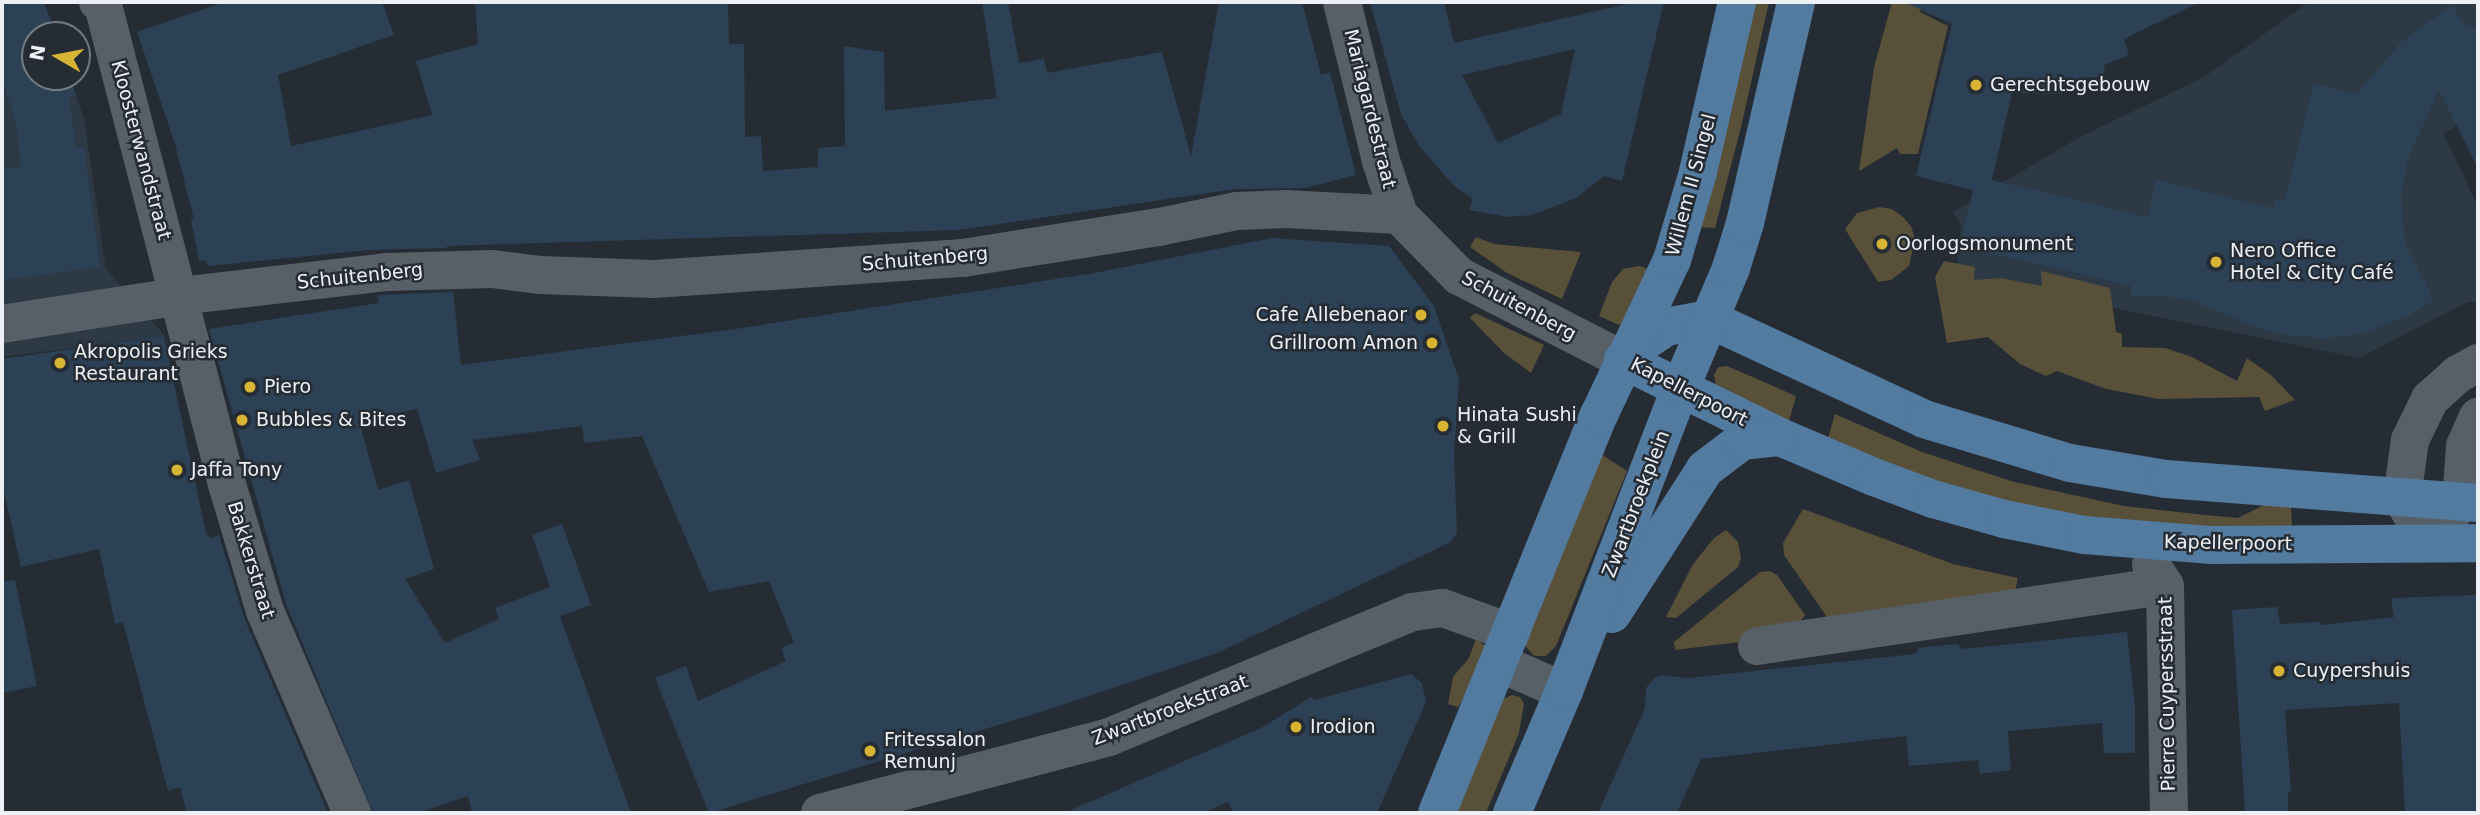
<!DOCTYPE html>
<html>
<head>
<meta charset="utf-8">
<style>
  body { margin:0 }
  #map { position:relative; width:2480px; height:815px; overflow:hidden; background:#252c34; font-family:"DejaVu Sans",sans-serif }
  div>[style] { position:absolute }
  .built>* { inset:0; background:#2d3945 }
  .green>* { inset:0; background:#585039 }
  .building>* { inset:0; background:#2c4156 }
  .minor>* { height:38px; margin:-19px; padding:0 19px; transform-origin:19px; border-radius:19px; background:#575f67 }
  .major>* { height:38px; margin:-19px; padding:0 19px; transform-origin:19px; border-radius:19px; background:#537a9f }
  .dots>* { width:19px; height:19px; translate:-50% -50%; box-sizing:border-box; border:4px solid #252c34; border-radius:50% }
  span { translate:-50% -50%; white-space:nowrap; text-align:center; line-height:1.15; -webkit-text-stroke:5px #252c34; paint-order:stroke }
  .poi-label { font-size:19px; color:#edf1f6 }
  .left { translate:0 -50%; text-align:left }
  .right { translate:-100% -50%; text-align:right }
  .street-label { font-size:19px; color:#edf1f6 }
  .frame { position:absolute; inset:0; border:4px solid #edf1f6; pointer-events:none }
  .north { position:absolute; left:21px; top:21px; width:70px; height:70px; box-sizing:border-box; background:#252c34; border:2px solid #757b82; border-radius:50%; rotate:280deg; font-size:19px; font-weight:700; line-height:28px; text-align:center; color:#edf1f6 }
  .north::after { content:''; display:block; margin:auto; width:24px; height:32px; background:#d7b434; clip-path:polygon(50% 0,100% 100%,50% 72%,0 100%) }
</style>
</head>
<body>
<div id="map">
  <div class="built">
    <i style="clip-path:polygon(2px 2px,44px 2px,54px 35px,35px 35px,35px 77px,69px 77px,84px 118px,106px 269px,165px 336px,2px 357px)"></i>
    <i style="clip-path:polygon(2309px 2px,2478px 2px,2478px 111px,2444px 134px,2478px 207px,2478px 302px,2468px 302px,2359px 358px,1956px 276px,1961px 225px,1953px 212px,2080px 137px,2204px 77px)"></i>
  </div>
  <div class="green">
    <i style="clip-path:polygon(1754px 2px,1769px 2px,1742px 123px,1715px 228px,1698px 227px)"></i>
    <i style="clip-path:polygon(1892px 2px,1924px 2px,1920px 12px,1948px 26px,1918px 154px,1900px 154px,1897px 148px,1859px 171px,1874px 67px)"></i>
    <i style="clip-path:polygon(1879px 207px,1892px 209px,1903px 217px,1911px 226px,1915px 239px,1909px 266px,1891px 280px,1878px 282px,1845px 229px,1857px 213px)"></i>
    <i style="clip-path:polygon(1476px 237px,1494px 244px,1581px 252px,1562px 299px,1507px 273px,1470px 247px)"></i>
    <i style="clip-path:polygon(1944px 261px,1975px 267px,1974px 280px,2001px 278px,2042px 286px,2041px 271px,2110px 288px,2116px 332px,2122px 334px,2122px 347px,2165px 348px,2192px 357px,2237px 381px,2247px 358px,2271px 375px,2295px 400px,2265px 411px,2259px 397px,2159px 399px,2106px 389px,2057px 371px,2046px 376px,2020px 364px,1988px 337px,1947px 343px,1935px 277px)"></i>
    <i style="clip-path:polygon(1639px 266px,1648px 269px,1627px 320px,1619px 325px,1599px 316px,1612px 282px,1623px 269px)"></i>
    <i style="clip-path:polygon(1475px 313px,1544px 345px,1531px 373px,1504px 353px,1470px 318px)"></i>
    <i style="clip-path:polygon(1727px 366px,1796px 396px,1789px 421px,1716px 386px,1714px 375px,1718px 367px)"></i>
    <i style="clip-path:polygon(1835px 414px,1922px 452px,2014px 482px,2124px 506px,2205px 515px,2238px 518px,2268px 503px,2291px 505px,2292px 526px,2184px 527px,2079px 516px,1988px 498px,1912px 473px,1828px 438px)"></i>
    <i style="clip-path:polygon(1596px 451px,1627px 471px,1556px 646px,1546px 656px,1534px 656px,1520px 640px)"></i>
    <i style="clip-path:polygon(1803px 509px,1953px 564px,2018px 578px,2013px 600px,1831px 623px,1784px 555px,1783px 543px)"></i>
    <i style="clip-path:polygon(1726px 530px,1738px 542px,1741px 558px,1738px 567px,1676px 618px,1666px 617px,1693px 564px,1714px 538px)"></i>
    <i style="clip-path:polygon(1770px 571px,1777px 575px,1805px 615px,1797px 627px,1756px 640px,1675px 650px,1674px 642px,1760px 572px)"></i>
    <i style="clip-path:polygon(1476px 639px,1493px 651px,1458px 707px,1448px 704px,1453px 677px,1469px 658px)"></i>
    <i style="clip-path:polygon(1512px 695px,1520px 697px,1524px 704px,1519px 733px,1486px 813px,1447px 813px,1496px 702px)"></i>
  </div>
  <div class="building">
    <i style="clip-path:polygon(2px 2px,44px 2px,56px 35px,35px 35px,35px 77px,70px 77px,76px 95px,69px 97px,76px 148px,84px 147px,100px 267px,2px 280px,2px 169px,21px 167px,16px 122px,2px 80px)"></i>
    <i style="clip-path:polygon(224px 2px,382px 2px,394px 35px,278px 75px,291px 146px,432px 115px,416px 61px,478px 44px,475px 2px,728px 2px,729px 44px,744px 44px,745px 137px,761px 136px,763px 171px,818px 167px,818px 148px,845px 146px,844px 46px,884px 52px,885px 111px,997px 98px,982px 2px,1008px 2px,1019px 63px,1044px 59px,1047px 73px,1162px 52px,1191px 156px,1219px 2px,1302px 2px,1321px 75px,1330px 72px,1356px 175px,1305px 188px,1236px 189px,958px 230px,447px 246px,447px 248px,369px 250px,208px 266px,205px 260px,199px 261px,191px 219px,194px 220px,175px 144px,137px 32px)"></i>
    <i style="clip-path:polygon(evenodd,1370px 2px,1444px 2px,1454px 43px,1636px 2px,1664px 2px,1622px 181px,1604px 176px,1576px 198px,1532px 215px,1508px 217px,1469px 210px,1473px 199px,1454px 186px,1419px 146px,1401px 114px,1370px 2px,1575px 49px,1561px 114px,1498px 143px,1462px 75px,1575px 49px)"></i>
    <i style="clip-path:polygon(1904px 2px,2200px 2px,2124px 39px,2129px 55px,2104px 65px,2105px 76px,2086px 78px,2061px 94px,2012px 93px,1992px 180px,2148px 217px,2156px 180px,2273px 208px,2276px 198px,2285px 200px,2313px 84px,2357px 94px,2401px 42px,2452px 5px,2463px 22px,2478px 30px,2478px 169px,2439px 90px,2409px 156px,2401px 192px,2402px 221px,2407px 248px,2434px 300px,2406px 317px,2360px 334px,2326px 338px,2291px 336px,2257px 328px,2191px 300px,2164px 296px,2131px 297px,2131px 286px,1960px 246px,1973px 190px,1916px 176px,1952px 24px)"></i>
    <i style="clip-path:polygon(1272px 238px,1389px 246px,1434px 306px,1459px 380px,1454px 454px,1457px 532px,1451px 542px,1217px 653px,1044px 711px,709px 813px,655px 678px,686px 666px,698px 701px,786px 661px,781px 648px,794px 642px,769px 581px,709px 592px,642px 436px,584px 443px,582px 426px,472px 440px,480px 460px,436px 473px,417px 409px,359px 421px,378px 490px,409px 480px,434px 569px,405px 579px,445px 643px,499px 619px,495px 608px,550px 587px,532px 535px,562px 524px,591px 605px,560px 616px,631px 813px,472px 813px,468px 796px,418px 813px,373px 813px,286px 604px,209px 329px,379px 303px,377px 295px,453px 292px,461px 365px,735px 329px,1094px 273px)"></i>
    <i style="clip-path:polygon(164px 336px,206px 533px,210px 538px,219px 535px,245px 620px,328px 813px,187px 813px,180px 787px,168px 791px,123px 622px,115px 624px,99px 549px,21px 567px,2px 483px,2px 359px)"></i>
    <i style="clip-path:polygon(15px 580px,37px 686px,2px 693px,2px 582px)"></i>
    <i style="clip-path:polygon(2478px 595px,2478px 813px,2405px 813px,2399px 703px,2285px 710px,2291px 792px,2288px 792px,2288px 813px,2245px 813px,2232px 610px,2277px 607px,2280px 624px,2318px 622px,2322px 625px,2394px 617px,2391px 598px)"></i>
    <i style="clip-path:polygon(2127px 632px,2135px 707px,2135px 753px,2104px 753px,2102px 723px,2008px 731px,2011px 770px,1980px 774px,1978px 760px,1909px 766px,1906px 736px,1773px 751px,1701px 759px,1677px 813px,1598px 813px,1645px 708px,1646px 688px,1655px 677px,1662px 675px,1688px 678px,1915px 654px,1919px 648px,1945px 645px,1957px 644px,1963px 649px)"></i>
    <i style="clip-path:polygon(1411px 674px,1422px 683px,1426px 702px,1377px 813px,1233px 813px,1228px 802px,1203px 813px,1064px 813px,1261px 728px,1311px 697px,1314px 700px)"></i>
  </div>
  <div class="minor">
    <i style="left:98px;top:2px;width:6px;rotate:31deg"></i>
    <i style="left:103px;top:5px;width:492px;rotate:75.5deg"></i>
    <i style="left:226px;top:481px;width:136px;rotate:73.3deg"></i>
    <i style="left:265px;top:611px;width:220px;rotate:66.7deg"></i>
    <i style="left:1342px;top:2px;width:164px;rotate:76.2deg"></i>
    <i style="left:1381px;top:161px;width:57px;rotate:71.6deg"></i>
    <i style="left:2px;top:324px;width:180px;rotate:-8.9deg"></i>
    <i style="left:180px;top:296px;width:209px;rotate:-6.6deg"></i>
    <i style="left:388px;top:272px;width:104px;rotate:-1.7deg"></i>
    <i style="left:492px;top:269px;width:48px;rotate:7.1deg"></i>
    <i style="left:540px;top:275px;width:114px;rotate:2deg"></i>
    <i style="left:654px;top:279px;width:310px;rotate:-3.9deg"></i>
    <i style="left:963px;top:258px;width:198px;rotate:-9deg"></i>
    <i style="left:1159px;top:227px;width:80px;rotate:-11.6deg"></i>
    <i style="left:1237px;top:211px;width:49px;rotate:-2.3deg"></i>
    <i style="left:1286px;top:209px;width:113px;rotate:3deg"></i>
    <i style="left:1399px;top:215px;width:86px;rotate:45.5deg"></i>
    <i style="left:1459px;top:276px;width:184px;rotate:27.1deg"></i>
    <i style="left:2478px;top:363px;width:23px;rotate:151deg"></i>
    <i style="left:2458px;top:374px;width:38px;rotate:138deg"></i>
    <i style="left:2430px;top:399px;width:46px;rotate:116deg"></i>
    <i style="left:2410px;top:440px;width:59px;rotate:97.9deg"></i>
    <i style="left:2402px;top:498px;width:52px;rotate:60deg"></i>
    <i style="left:2428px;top:543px;width:53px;rotate:-51.2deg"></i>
    <i style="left:2461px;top:502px;width:56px;rotate:-85.9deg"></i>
    <i style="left:2465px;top:446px;width:32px;rotate:-66deg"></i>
    <i style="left:2151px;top:564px;width:26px;rotate:58deg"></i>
    <i style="left:2165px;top:586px;width:227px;rotate:89deg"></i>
    <i style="left:1757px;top:646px;width:412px;rotate:-8.4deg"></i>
    <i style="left:1499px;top:663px;width:71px;rotate:23.3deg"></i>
    <i style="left:820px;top:813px;width:299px;rotate:-14.7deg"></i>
    <i style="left:1109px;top:737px;width:329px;rotate:-22.4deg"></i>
    <i style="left:1413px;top:612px;width:30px;rotate:-8deg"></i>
    <i style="left:1443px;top:608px;width:73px;rotate:19.9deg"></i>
  </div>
  <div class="major">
    <i style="left:1623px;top:360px;width:21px;rotate:-43deg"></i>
    <i style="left:1638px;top:346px;width:34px;rotate:-34deg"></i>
    <i style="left:1666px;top:327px;width:44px;rotate:-10.5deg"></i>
    <i style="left:1709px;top:319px;width:237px;rotate:24.9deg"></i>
    <i style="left:1924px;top:419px;width:152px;rotate:16.8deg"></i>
    <i style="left:2070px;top:463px;width:97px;rotate:9.5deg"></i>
    <i style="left:2166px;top:479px;width:313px;rotate:4.4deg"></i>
    <i style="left:1623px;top:360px;width:175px;rotate:26.1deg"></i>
    <i style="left:1780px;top:437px;width:102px;rotate:23.1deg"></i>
    <i style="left:1874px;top:477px;width:63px;rotate:20.4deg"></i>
    <i style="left:1933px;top:499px;width:74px;rotate:15.7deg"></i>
    <i style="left:2004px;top:519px;width:82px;rotate:11.3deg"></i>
    <i style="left:2084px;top:535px;width:126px;rotate:4.5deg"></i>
    <i style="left:2210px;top:545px;width:268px;rotate:-0.4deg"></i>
    <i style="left:1612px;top:614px;width:172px;rotate:-57.3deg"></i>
    <i style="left:1705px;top:469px;width:46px;rotate:-37.1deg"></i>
    <i style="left:1742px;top:441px;width:38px;rotate:-6deg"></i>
    <i style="left:1437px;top:813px;width:430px;rotate:-67.9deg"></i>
    <i style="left:1599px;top:415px;width:171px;rotate:-64.8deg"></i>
    <i style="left:1672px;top:260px;width:92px;rotate:-73.5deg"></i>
    <i style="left:1698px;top:172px;width:174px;rotate:-77.1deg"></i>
    <i style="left:1512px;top:813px;width:133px;rotate:-66.9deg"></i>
    <i style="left:1564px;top:691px;width:324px;rotate:-69deg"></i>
    <i style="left:1680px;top:389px;width:131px;rotate:-67.1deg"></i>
    <i style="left:1731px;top:268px;width:47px;rotate:-72.7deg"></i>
    <i style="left:1745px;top:223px;width:227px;rotate:-77deg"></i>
  </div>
  <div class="dots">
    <i style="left:1976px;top:85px;background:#d7b434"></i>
    <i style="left:1882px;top:244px;background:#d7b434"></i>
    <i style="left:2216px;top:262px;background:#d7b434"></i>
    <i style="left:1421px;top:315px;background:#d7b434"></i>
    <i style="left:1432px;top:343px;background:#d7b434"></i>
    <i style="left:60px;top:363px;background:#d7b434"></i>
    <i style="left:250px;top:387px;background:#d7b434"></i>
    <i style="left:242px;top:420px;background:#d7b434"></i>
    <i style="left:1443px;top:426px;background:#d7b434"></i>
    <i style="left:177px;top:470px;background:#d7b434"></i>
    <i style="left:2279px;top:671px;background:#d7b434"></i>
    <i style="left:1296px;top:727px;background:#d7b434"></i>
    <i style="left:870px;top:751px;background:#d7b434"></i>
  </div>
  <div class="poi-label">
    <span class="left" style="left:1990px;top:85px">Gerechtsgebouw</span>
    <span class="left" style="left:1896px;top:244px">Oorlogsmonument</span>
    <span class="left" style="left:2230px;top:262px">Nero Office<br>Hotel &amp; City Café</span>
    <span class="right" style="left:1407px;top:315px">Cafe Allebenaor</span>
    <span class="right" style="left:1418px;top:343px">Grillroom Amon</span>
    <span class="left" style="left:74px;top:363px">Akropolis Grieks<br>Restaurant</span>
    <span class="left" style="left:264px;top:387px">Piero</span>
    <span class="left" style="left:1457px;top:426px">Hinata Sushi<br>&amp; Grill</span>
    <span class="left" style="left:256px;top:420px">Bubbles &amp; Bites</span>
    <span class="left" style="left:191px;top:470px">Jaffa Tony</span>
    <span class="left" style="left:2293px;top:671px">Cuypershuis</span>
    <span class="left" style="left:1310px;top:727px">Irodion</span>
    <span class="left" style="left:884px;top:751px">Fritessalon<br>Remunj</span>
  </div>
  <div class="street-label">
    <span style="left:1370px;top:109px;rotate:76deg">Mariagardestraat</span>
    <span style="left:141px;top:150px;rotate:75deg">Kloosterwandstraat</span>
    <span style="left:1691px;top:185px;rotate:-75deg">Willem II Singel</span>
    <span style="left:925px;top:259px;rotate:-5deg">Schuitenberg</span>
    <span style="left:360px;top:276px;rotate:-6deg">Schuitenberg</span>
    <span style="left:1519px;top:306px;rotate:28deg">Schuitenberg</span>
    <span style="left:1689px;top:392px;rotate:27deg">Kapellerpoort</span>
    <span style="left:1636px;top:504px;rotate:-69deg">Zwartbroekplein</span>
    <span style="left:2228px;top:543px;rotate:1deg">Kapellerpoort</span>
    <span style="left:251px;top:560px;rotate:73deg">Bakkerstraat</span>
    <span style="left:2167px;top:694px;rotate:-91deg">Pierre Cuypersstraat</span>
    <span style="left:1170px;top:710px;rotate:-21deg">Zwartbroekstraat</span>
  </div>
  <div class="frame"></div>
  <div class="north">N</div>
</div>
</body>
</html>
